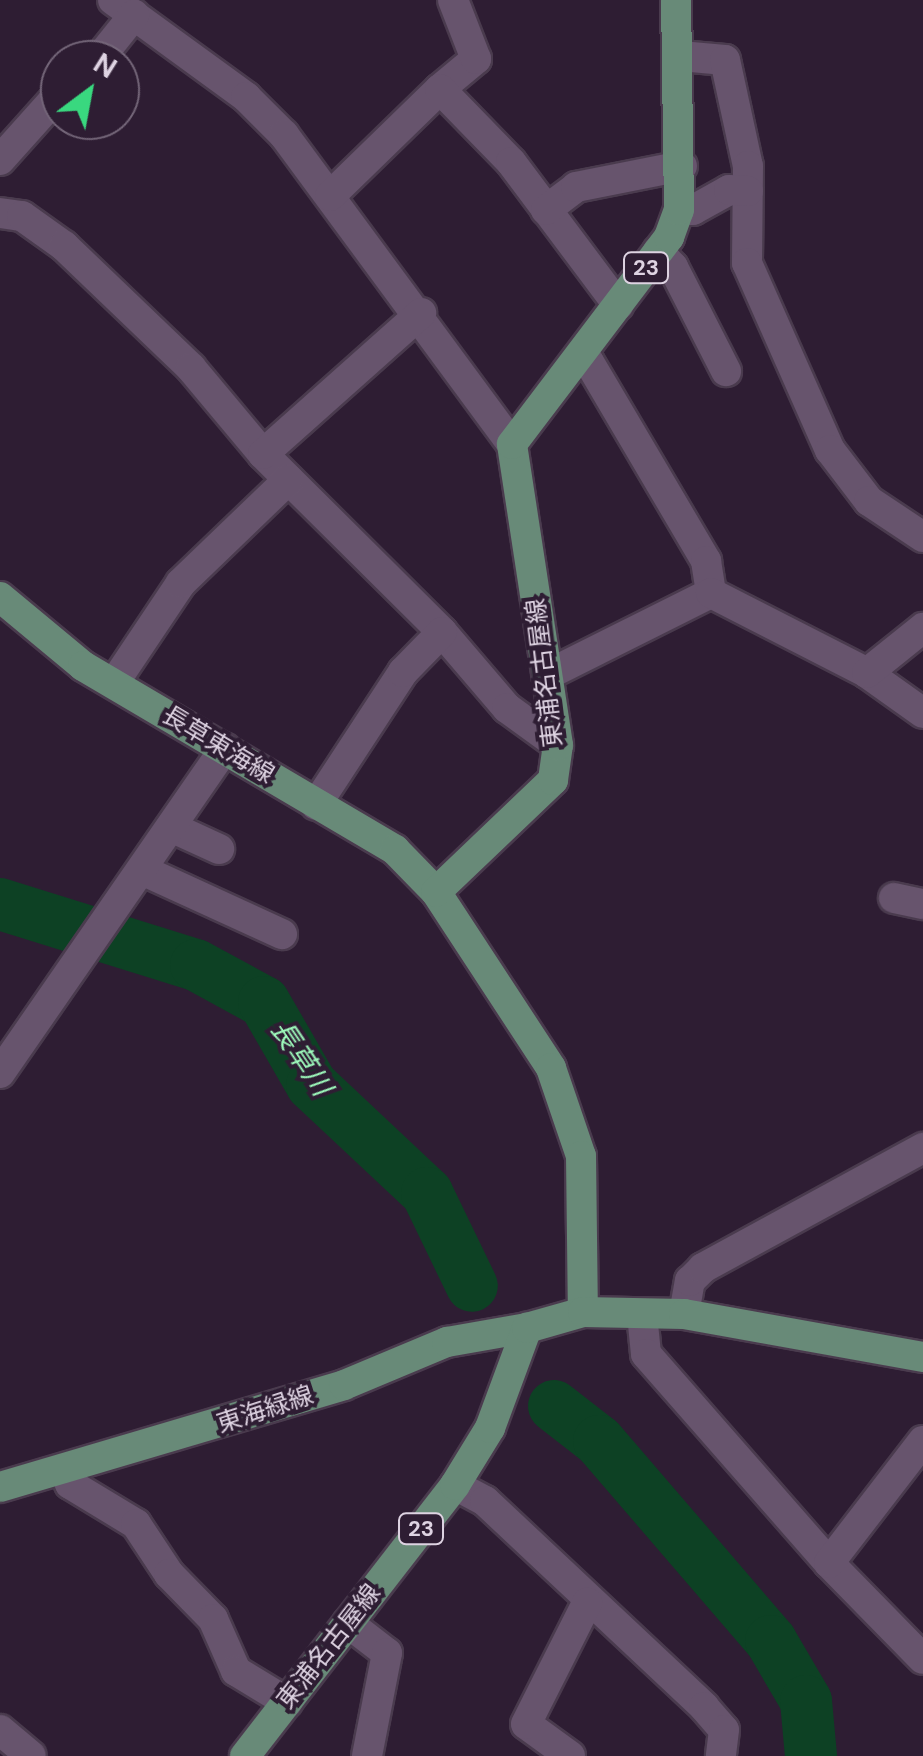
<!DOCTYPE html>
<html>
<head>
<meta charset="utf-8">
<style>
  body { margin:0 }
  #map { position:relative; width:923px; height:1756px; overflow:hidden; background:#2e1d33; font-family:"DM Sans","Noto Sans JP",sans-serif }
  div>[style] { position:absolute }
  .river>* { height:52px; margin:-26px; padding:0 26px; transform-origin:26px; border-radius:26px; background:#0d4124 }
  .roads { filter:drop-shadow(2px 0 #4a3b4e) drop-shadow(-2px 0 #4a3b4e) drop-shadow(0 2px #4a3b4e) drop-shadow(0 -2px #4a3b4e) }
  .minor>* { height:30px; margin:-15px; padding:0 15px; transform-origin:15px; border-radius:15px; background:#67546d }
  .major>* { height:30px; margin:-15px; padding:0 15px; transform-origin:15px; border-radius:15px; background:#688a78 }
  span { translate:-50% -50%; white-space:nowrap; text-align:center; line-height:1.15; -webkit-text-stroke:8px #2e1d33; paint-order:stroke }
  .shield-label span { padding:2px 8px; background:#2e1d33; border:2px solid; border-radius:8px; -webkit-text-stroke-width:0 }
  .shield-label { font-size:22px; color:#ded3e2; font-weight:700 }
  .street-label { font-size:25px; color:#ded3e2 }
  .water-label { font-size:28px; color:#9efbbc; font-style:italic }
  .north { position:absolute; left:40px; top:40px; width:100px; height:100px; box-sizing:border-box; background:#2e1d33; border:2px solid #746679; border-radius:50%; rotate:32deg; font-size:28px; font-weight:700; line-height:40px; text-align:center; color:#ded3e2 }
  .north::after { content:''; display:block; margin:auto; width:35px; height:45px; background:#39d87f; clip-path:polygon(50% 0,100% 100%,50% 72%,0 100%) }
</style>
</head>
<body>
<div id="map">
  <div class="river">
    <i style="left:0;top:904px;width:205px;rotate:17.3deg"></i>
    <i style="left:196px;top:965px;width:77px;rotate:28.6deg"></i>
    <i style="left:264px;top:1002px;width:96px;rotate:60deg"></i>
    <i style="left:312px;top:1085px;width:158px;rotate:43.2deg"></i>
    <i style="left:427px;top:1193px;width:103px;rotate:64.2deg"></i>
    <i style="left:554px;top:1406px;width:57px;rotate:37.9deg"></i>
    <i style="left:599px;top:1441px;width:264px;rotate:49.3deg"></i>
    <i style="left:771px;top:1641px;width:69px;rotate:59.7deg"></i>
    <i style="left:806px;top:1701px;width:55px;rotate:84.8deg"></i>
  </div>
  <div class="roads">
    <div class="minor">
      <i style="left:113px;top:0;width:165px;rotate:36.1deg"></i>
      <i style="left:246px;top:97px;width:54px;rotate:45deg"></i>
      <i style="left:284px;top:135px;width:384px;rotate:53.6deg"></i>
      <i style="left:680px;top:56px;width:45px;rotate:5.1deg"></i>
      <i style="left:725px;top:60px;width:108px;rotate:77.8deg"></i>
      <i style="left:748px;top:166px;width:97px;rotate:90.6deg"></i>
      <i style="left:747px;top:263px;width:205px;rotate:66.1deg"></i>
      <i style="left:830px;top:450px;width:64px;rotate:52.6deg"></i>
      <i style="left:869px;top:501px;width:65px;rotate:33.7deg"></i>
      <i style="left:98px;top:60px;width:58px;rotate:-51.3deg"></i>
      <i style="left:440px;top:89px;width:47px;rotate:-39.8deg"></i>
      <i style="left:476px;top:59px;width:63px;rotate:-111.3deg"></i>
      <i style="left:0;top:160px;width:90px;rotate:-48.2deg"></i>
      <i style="left:330px;top:196px;width:153px;rotate:-44.2deg"></i>
      <i style="left:440px;top:89px;width:102px;rotate:45.8deg"></i>
      <i style="left:511px;top:162px;width:179px;rotate:53.2deg"></i>
      <i style="left:546px;top:210px;width:38px;rotate:-37deg"></i>
      <i style="left:576px;top:187px;width:108px;rotate:-11.2deg"></i>
      <i style="left:679px;top:210px;width:14px"></i>
      <i style="left:693px;top:210px;width:41px;rotate:-29.1deg"></i>
      <i style="left:729px;top:190px;width:19px;rotate:3deg"></i>
      <i style="left:0;top:213px;width:22px;rotate:8deg"></i>
      <i style="left:22px;top:216px;width:52px;rotate:35.5deg"></i>
      <i style="left:64px;top:246px;width:176px;rotate:43.8deg"></i>
      <i style="left:191px;top:368px;width:112px;rotate:50.1deg"></i>
      <i style="left:263px;top:454px;width:252px;rotate:44.8deg"></i>
      <i style="left:442px;top:632px;width:100px;rotate:49.5deg"></i>
      <i style="left:507px;top:708px;width:63px;rotate:36deg"></i>
      <i style="left:658px;top:251px;width:22px;rotate:47deg"></i>
      <i style="left:673px;top:267px;width:117px;rotate:63deg"></i>
      <i style="left:580px;top:357px;width:10px;rotate:29deg"></i>
      <i style="left:589px;top:362px;width:231px;rotate:59.5deg"></i>
      <i style="left:706px;top:561px;width:32px;rotate:81deg"></i>
      <i style="left:263px;top:454px;width:212px;rotate:-41.7deg"></i>
      <i style="left:867px;top:673px;width:69px;rotate:35.5deg"></i>
      <i style="left:547px;top:675px;width:183px;rotate:-26.6deg"></i>
      <i style="left:711px;top:593px;width:175px;rotate:27.1deg"></i>
      <i style="left:867px;top:673px;width:72px;rotate:-38.8deg"></i>
      <i style="left:114px;top:683px;width:120px;rotate:-56.2deg"></i>
      <i style="left:181px;top:583px;width:149px;rotate:-43.9deg"></i>
      <i style="left:316px;top:805px;width:159px;rotate:-56.8deg"></i>
      <i style="left:403px;top:672px;width:56px;rotate:-45.7deg"></i>
      <i style="left:171px;top:827px;width:53px;rotate:24.6deg"></i>
      <i style="left:142px;top:870px;width:154px;rotate:24.6deg"></i>
      <i style="left:894px;top:898px;width:30px;rotate:12deg"></i>
      <i style="left:0;top:1073px;width:395px;rotate:-55.3deg"></i>
      <i style="left:642px;top:1314px;width:40px;rotate:84.3deg"></i>
      <i style="left:646px;top:1354px;width:278px;rotate:48.8deg"></i>
      <i style="left:829px;top:1563px;width:134px;rotate:45.6deg"></i>
      <i style="left:684px;top:1314px;width:34px;rotate:-80deg"></i>
      <i style="left:690px;top:1281px;width:18px;rotate:-45deg"></i>
      <i style="left:703px;top:1268px;width:251px;rotate:-28.6deg"></i>
      <i style="left:64px;top:1469px;width:16px;rotate:68deg"></i>
      <i style="left:70px;top:1484px;width:77px;rotate:31.2deg"></i>
      <i style="left:136px;top:1524px;width:60px;rotate:56.6deg"></i>
      <i style="left:169px;top:1574px;width:63px;rotate:45.6deg"></i>
      <i style="left:213px;top:1619px;width:57px;rotate:66.1deg"></i>
      <i style="left:236px;top:1671px;width:60px;rotate:31.3deg"></i>
      <i style="left:455px;top:1485px;width:34px;rotate:28deg"></i>
      <i style="left:485px;top:1501px;width:301px;rotate:43.2deg"></i>
      <i style="left:704px;top:1707px;width:30px;rotate:49deg"></i>
      <i style="left:724px;top:1730px;width:26px;rotate:97deg"></i>
      <i style="left:829px;top:1563px;width:154px;rotate:-52.4deg"></i>
      <i style="left:348px;top:1623px;width:49px;rotate:37.6deg"></i>
      <i style="left:387px;top:1653px;width:105px;rotate:101deg"></i>
      <i style="left:0;top:1730px;width:40px;rotate:40deg"></i>
      <i style="left:570px;top:1756px;width:54px;rotate:-144deg"></i>
      <i style="left:526px;top:1724px;width:136px;rotate:-63.2deg"></i>
    </div>
    <div class="major">
      <i style="left:0;top:597px;width:108px;rotate:39.7deg"></i>
      <i style="left:83px;top:666px;width:362px;rotate:30.5deg"></i>
      <i style="left:395px;top:850px;width:59px;rotate:45.7deg"></i>
      <i style="left:436px;top:892px;width:210px;rotate:56.8deg"></i>
      <i style="left:551px;top:1068px;width:93px;rotate:71.2deg"></i>
      <i style="left:581px;top:1156px;width:156px;rotate:89.3deg"></i>
      <i style="left:436px;top:892px;width:162px;rotate:-43.7deg"></i>
      <i style="left:553px;top:780px;width:35px;rotate:-82deg"></i>
      <i style="left:558px;top:745px;width:304px;rotate:-98.7deg"></i>
      <i style="left:512px;top:444px;width:260px;rotate:-52.8deg"></i>
      <i style="left:669px;top:237px;width:29px;rotate:-70deg"></i>
      <i style="left:679px;top:210px;width:210px;rotate:-90.8deg"></i>
      <i style="left:0;top:1487px;width:359px;rotate:-16.5deg"></i>
      <i style="left:344px;top:1385px;width:112px;rotate:-22.7deg"></i>
      <i style="left:447px;top:1342px;width:81px;rotate:-9.9deg"></i>
      <i style="left:245px;top:1756px;width:343px;rotate:-52.2deg"></i>
      <i style="left:455px;top:1485px;width:67px;rotate:-58.4deg"></i>
      <i style="left:490px;top:1428px;width:107px;rotate:-69.7deg"></i>
      <i style="left:527px;top:1328px;width:58px;rotate:-15.9deg"></i>
      <i style="left:583px;top:1312px;width:101px;rotate:1.1deg"></i>
      <i style="left:684px;top:1314px;width:243px;rotate:10.2deg"></i>
    </div>
  </div>
  <div class="shield-label">
    <span style="left:646px;top:268px">23</span>
    <span style="left:421px;top:1529px">23</span>
  </div>
  <div class="street-label">
    <span style="left:545px;top:673px;rotate:-97deg">東浦名古屋線</span>
    <span style="left:218px;top:745px;rotate:31deg">長草東海線</span>
    <span style="left:265px;top:1410px;rotate:-18deg">東海緑線</span>
    <span style="left:329px;top:1647px;rotate:-52deg">東浦名古屋線</span>
  </div>
  <div class="water-label">
    <span style="left:301px;top:1058px;rotate:56deg">長草川</span>
  </div>
  <div class="north">N</div>
</div>
</body>
</html>
